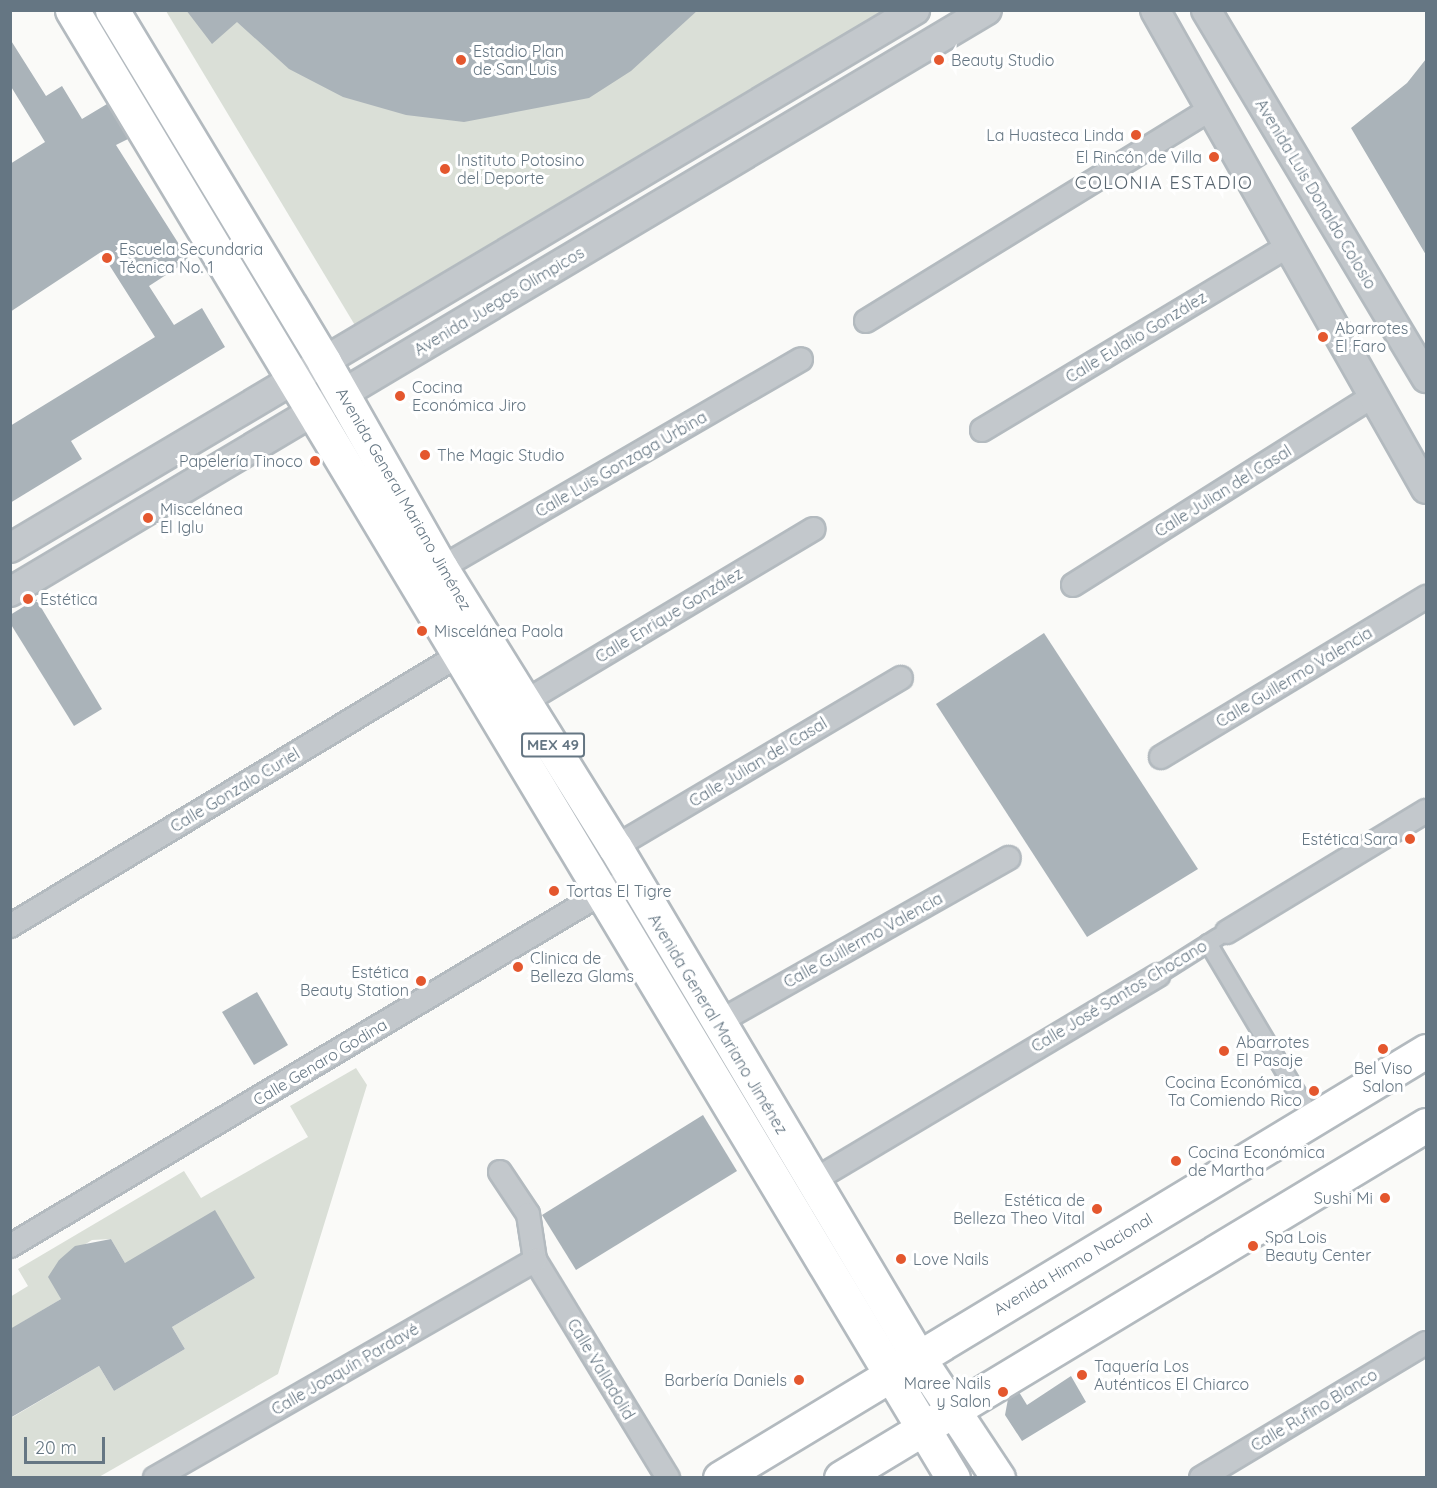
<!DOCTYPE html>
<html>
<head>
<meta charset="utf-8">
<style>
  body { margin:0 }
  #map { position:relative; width:1437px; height:1488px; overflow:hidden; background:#fafaf8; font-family:Quicksand,sans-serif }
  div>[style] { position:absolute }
  .green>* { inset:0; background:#dadfd7 }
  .building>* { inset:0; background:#aab3b9 }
  .roads { filter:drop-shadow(2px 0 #b3babf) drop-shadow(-2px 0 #b3babf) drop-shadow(0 2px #b3babf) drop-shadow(0 -2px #b3babf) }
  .pedestrian>* { height:16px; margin:-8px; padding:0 8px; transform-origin:8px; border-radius:8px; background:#c3c8cc }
  .minor>* { height:22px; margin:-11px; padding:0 11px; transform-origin:11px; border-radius:11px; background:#c3c8cc }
  .tertiary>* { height:28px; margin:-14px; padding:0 14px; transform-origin:14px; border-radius:14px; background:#c3c8cc }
  .secondary>* { height:33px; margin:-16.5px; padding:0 16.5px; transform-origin:16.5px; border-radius:16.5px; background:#fff }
  .primary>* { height:33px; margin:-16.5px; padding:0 16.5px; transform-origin:16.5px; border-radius:16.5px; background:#fff }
  .dots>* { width:16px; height:16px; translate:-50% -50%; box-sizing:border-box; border:3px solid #fff; border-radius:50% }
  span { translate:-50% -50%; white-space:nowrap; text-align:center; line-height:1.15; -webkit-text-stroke:6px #fff; paint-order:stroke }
  .shield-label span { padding:2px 4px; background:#fff; border:2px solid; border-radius:4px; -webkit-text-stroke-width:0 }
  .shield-label { font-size:15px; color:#657683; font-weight:700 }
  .poi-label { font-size:16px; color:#657683 }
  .left { translate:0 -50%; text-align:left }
  .right { translate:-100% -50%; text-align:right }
  .street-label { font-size:16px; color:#657683 }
  .neighbourhood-label { font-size:18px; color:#57646e; letter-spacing:1.5px }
  .frame { position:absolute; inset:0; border:12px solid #657683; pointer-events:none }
  .scale { position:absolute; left:24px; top:1437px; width:81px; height:27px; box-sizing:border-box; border:3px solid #657683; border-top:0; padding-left:8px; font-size:18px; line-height:21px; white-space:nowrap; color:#657683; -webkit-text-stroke:4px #fff; paint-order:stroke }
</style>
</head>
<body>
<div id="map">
  <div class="green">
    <i style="clip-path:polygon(166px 11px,900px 11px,356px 327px)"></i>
    <i style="clip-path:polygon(356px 1068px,367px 1085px,278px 1374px,99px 1477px,11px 1477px,11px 1418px,99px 1366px,114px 1391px,185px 1349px,172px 1327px,255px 1278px,125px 1263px,111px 1239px,92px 1240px,59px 1260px,61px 1299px,11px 1329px,10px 1297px,28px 1286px,18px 1269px,184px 1171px,201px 1198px,308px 1137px,290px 1106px)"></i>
  </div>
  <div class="building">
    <i style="clip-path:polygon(186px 10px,698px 10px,631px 71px,589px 98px,464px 122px,406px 115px,343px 97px,289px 69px,237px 22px,212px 44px)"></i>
    <i style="clip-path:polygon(10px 39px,46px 96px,62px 86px,82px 119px,107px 104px,128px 139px,116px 145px,189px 260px,149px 286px,174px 325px,202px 308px,225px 347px,71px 441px,82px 459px,10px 503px,10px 426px,155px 337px,101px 252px,10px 312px,10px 164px,45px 142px,10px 85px)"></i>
    <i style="clip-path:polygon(1426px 59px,1426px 255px,1351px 128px,1407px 83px)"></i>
    <i style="clip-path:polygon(36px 599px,102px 709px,74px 726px,10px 623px,10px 615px)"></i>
    <i style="clip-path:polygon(1044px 633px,1198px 869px,1087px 937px,936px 704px)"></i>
    <i style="clip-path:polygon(257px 992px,288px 1045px,254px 1065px,222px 1012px)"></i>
    <i style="clip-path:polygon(703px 1115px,737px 1171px,576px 1270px,542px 1215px)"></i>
    <i style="clip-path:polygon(215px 1210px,255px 1278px,172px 1327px,185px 1349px,114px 1391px,99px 1366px,10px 1418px,10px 1329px,61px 1299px,48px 1277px,59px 1260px,75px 1246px,111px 1239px,125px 1263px)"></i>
    <i style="clip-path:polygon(1071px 1376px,1086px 1402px,1022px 1441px,1005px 1415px,1008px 1399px,1019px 1392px,1027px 1405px)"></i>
  </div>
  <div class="roads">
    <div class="pedestrian">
      <i style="left:1208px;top:943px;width:206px;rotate:59.3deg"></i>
      <i style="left:1158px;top:975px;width:71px;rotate:-32.3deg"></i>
    </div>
    <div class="minor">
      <i style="left:866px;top:321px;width:406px;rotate:-31.6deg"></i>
      <i style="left:982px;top:430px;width:359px;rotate:-31deg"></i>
      <i style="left:441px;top:568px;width:416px;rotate:-30.1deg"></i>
      <i style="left:1073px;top:585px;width:355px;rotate:-32.2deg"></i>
      <i style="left:526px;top:701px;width:335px;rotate:-30.9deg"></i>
      <i style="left:1161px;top:757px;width:310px;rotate:-31.1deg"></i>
      <i style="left:615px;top:847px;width:332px;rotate:-30.6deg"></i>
      <i style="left:10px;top:926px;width:524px;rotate:-31.11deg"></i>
      <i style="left:1227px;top:932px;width:233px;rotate:-31.3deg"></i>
      <i style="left:717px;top:1023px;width:335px;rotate:-29.5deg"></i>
      <i style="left:500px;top:1172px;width:50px;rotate:56.3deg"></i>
      <i style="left:528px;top:1214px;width:47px;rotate:81.3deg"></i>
      <i style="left:535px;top:1260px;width:255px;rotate:58.6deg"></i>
      <i style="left:813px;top:1181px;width:402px;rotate:-30.8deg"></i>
      <i style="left:10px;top:1246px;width:703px;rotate:-30.8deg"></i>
      <i style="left:155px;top:1478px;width:438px;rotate:-29.8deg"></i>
      <i style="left:1201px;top:1478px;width:262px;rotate:-31deg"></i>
    </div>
    <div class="tertiary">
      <i style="left:1155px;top:10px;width:550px;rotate:60.5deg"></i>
      <i style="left:1206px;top:10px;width:429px;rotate:59.1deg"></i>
      <i style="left:10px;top:548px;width:1053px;rotate:-30.73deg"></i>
      <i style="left:10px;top:592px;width:1137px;rotate:-30.78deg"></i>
    </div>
    <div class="secondary">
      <i style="left:720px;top:1478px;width:825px;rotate:-31.17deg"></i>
      <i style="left:841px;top:1478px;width:683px;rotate:-31.11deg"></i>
    </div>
    <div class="primary">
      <i style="left:72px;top:10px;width:1712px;rotate:59.03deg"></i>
      <i style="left:112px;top:10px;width:411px;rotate:58.9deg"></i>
      <i style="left:324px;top:362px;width:237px;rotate:60.4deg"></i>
      <i style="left:441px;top:568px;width:329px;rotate:58.1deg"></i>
      <i style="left:615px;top:847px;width:593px;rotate:59.28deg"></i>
      <i style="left:918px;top:1357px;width:145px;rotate:56.5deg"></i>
    </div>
  </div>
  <div class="dots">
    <i style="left:461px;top:60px;background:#e4572e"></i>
    <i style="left:939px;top:60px;background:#e4572e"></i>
    <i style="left:1136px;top:135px;background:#e4572e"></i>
    <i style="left:1214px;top:157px;background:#e4572e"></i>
    <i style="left:445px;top:169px;background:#e4572e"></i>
    <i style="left:107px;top:258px;background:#e4572e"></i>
    <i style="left:1323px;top:337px;background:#e4572e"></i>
    <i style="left:400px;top:396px;background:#e4572e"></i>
    <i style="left:425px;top:455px;background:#e4572e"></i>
    <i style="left:315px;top:461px;background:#e4572e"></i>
    <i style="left:148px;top:518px;background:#e4572e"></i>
    <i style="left:28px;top:599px;background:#e4572e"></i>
    <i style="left:422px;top:631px;background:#e4572e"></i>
    <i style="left:1410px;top:839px;background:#e4572e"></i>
    <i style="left:554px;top:891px;background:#e4572e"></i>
    <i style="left:518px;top:967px;background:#e4572e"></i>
    <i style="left:421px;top:981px;background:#e4572e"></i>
    <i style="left:1383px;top:1049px;background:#e4572e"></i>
    <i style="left:1224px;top:1051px;background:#e4572e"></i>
    <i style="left:1314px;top:1091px;background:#e4572e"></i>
    <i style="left:1176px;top:1161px;background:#e4572e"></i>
    <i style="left:1385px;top:1198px;background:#e4572e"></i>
    <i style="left:1097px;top:1209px;background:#e4572e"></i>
    <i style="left:1253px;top:1246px;background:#e4572e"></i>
    <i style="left:901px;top:1259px;background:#e4572e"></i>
    <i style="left:1082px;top:1375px;background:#e4572e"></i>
    <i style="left:799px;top:1380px;background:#e4572e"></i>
    <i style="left:1003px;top:1392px;background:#e4572e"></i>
  </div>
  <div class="shield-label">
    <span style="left:553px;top:745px">MEX 49</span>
  </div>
  <div class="poi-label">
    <span class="left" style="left:473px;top:60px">Estadio Plan<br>de San Luis</span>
    <span class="left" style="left:951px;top:60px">Beauty Studio</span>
    <span class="right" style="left:1124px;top:135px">La Huasteca Linda</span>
    <span class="right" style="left:1202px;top:157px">El Rincón de Villa</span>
    <span class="left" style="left:457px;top:169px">Instituto Potosino<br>del Deporte</span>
    <span class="left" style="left:119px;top:258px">Escuela Secundaria<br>Técnica No. 1</span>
    <span class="left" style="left:1335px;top:337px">Abarrotes<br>El Faro</span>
    <span class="left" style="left:412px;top:396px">Cocina<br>Económica Jiro</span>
    <span class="left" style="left:437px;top:455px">The Magic Studio</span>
    <span class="right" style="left:303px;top:461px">Papelería Tinoco</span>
    <span class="left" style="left:160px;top:518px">Miscelánea<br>El Iglu</span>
    <span class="left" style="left:40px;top:599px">Estética</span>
    <span class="left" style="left:434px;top:631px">Miscelánea Paola</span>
    <span class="right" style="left:1398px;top:839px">Estética Sara</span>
    <span class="left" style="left:566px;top:891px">Tortas El Tigre</span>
    <span class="left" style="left:530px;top:967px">Clinica de<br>Belleza Glams</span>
    <span class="right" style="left:409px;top:981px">Estética<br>Beauty Station</span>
    <span class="left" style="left:1236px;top:1051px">Abarrotes<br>El Pasaje</span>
    <span style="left:1383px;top:1077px">Bel Viso<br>Salon</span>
    <span class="right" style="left:1302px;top:1091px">Cocina Económica<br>Ta Comiendo Rico</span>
    <span class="left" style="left:1188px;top:1161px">Cocina Económica<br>de Martha</span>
    <span class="right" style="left:1373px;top:1198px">Sushi Mi</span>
    <span class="right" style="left:1085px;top:1209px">Estética de<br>Belleza Theo Vital</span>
    <span class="left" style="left:1265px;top:1246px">Spa Lois<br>Beauty Center</span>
    <span class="left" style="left:913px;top:1259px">Love Nails</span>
    <span class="left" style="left:1094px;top:1375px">Taquería Los<br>Auténticos El Chiarco</span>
    <span class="right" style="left:787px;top:1380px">Barbería Daniels</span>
    <span class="right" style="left:991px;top:1392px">Maree Nails<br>y Salon</span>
  </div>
  <div class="street-label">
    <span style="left:1316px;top:194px;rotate:59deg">Avenida Luis Donaldo Colosio</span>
    <span style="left:499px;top:301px;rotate:-31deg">Avenida Juegos Olímpicos</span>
    <span style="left:1136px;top:337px;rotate:-31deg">Calle Eulalio González</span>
    <span style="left:621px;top:464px;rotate:-30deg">Calle Luis Gonzaga Urbina</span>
    <span style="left:1223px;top:491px;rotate:-32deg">Calle Julian del Casal</span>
    <span style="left:404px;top:499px;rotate:60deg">Avenida General Mariano Jiménez</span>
    <span style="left:669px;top:615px;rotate:-31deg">Calle Enrique González</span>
    <span style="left:1294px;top:677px;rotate:-31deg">Calle Guillermo Valencia</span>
    <span style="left:758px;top:762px;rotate:-31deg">Calle Julian del Casal</span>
    <span style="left:235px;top:790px;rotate:-31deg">Calle Gonzalo Curiel</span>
    <span style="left:863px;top:940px;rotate:-29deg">Calle Guillermo Valencia</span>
    <span style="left:1119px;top:996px;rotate:-31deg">Calle José Santos Chocano</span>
    <span style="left:718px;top:1024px;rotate:59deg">Avenida General Mariano Jiménez</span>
    <span style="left:320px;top:1062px;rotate:-31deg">Calle Genaro Godina</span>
    <span style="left:1073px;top:1264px;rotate:-31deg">Avenida Himno Nacional</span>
    <span style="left:345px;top:1369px;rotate:-30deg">Calle Joaquín Pardavé</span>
    <span style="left:601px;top:1369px;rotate:59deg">Calle Valladolid</span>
    <span style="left:1314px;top:1410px;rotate:-31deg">Calle Rufino Blanco</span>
  </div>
  <div class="neighbourhood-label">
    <span style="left:1164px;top:183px">COLONIA ESTADIO</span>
  </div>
  <div class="frame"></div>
  <div class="scale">20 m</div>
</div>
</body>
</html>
